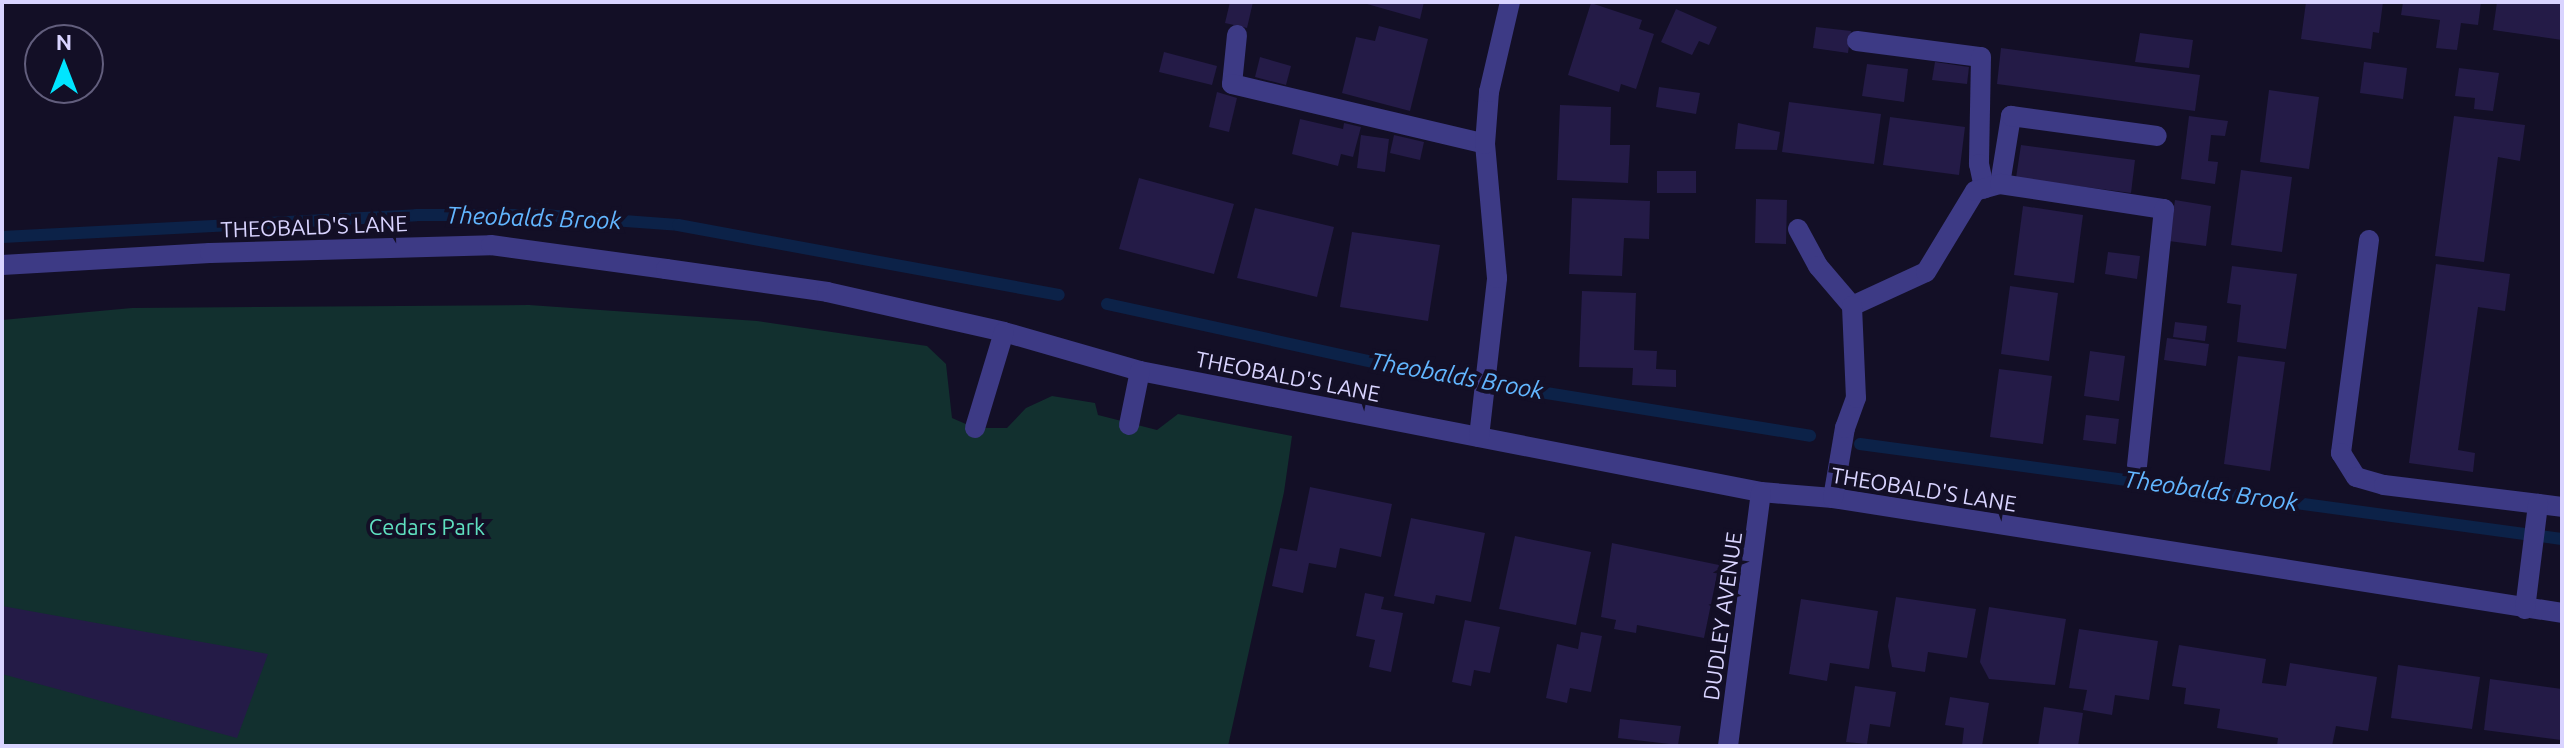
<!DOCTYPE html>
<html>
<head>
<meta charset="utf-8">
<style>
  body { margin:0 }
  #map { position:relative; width:2564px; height:748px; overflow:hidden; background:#130f26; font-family:Ubuntu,sans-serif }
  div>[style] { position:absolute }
  .green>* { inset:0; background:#12302f }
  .stream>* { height:12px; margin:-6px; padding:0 6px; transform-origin:6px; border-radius:6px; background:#0c2248 }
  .building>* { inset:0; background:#241b47 }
  .minor>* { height:20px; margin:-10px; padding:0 10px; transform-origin:10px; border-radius:10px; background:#3d3a85 }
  span { translate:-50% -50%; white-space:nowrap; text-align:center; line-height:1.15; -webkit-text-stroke:8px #130f26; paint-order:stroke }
  .street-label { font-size:22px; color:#d9d4ff }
  .park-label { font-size:22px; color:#5fe0c0 }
  .water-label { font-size:24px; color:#62b6ff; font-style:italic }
  .frame { position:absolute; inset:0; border:4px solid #d9d4ff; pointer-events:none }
  .north { position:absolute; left:24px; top:24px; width:80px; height:80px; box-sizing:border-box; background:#130f26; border:2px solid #625e7d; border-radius:50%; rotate:0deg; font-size:22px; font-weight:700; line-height:32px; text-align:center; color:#d9d4ff }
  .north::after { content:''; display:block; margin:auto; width:28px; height:36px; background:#00e5ff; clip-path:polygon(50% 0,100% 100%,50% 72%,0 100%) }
</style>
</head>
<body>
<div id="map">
  <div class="green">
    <i style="clip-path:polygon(529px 305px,757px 321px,927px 346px,946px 364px,952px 418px,975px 428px,1007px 428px,1026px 408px,1052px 396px,1095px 403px,1098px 415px,1157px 430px,1178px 414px,1292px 436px,1284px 492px,1228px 746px,2px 746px,2px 320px,132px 308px)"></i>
  </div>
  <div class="stream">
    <i style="left:2px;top:237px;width:415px;rotate:-3deg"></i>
    <i style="left:416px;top:215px;width:127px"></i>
    <i style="left:543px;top:215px;width:135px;rotate:4.2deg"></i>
    <i style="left:678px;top:225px;width:387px;rotate:10.4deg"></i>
    <i style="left:1107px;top:304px;width:330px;rotate:12.3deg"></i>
    <i style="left:1429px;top:374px;width:386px;rotate:9.2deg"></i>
    <i style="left:1860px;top:444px;width:708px;rotate:7.71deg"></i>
  </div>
  <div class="building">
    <i style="clip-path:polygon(1230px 2px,1253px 2px,1247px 28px,1225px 23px)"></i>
    <i style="clip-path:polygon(1360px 2px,1424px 2px,1420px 19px)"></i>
    <i style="clip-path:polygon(2306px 2px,2383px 2px,2379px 33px,2373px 32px,2371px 49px,2301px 39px)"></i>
    <i style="clip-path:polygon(2403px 2px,2481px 2px,2478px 25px,2461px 23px,2457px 50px,2436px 48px,2440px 20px,2401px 15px)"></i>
    <i style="clip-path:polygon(2497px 2px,2562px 2px,2562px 40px,2493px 30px)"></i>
    <i style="clip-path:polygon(1591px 3px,1642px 20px,1639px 29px,1654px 34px,1636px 89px,1621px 84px,1619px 92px,1568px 75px)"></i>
    <i style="clip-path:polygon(1676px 9px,1717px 27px,1709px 45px,1699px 41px,1692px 55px,1661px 42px)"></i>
    <i style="clip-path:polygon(1379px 26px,1428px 39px,1410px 111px,1342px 93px,1356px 37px,1375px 41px)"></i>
    <i style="clip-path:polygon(1816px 27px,1851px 31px,1848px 53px,1813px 48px)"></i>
    <i style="clip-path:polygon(2140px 33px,2193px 40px,2189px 68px,2135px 62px)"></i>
    <i style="clip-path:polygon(2001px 48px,2200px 75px,2195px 111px,1997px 84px)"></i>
    <i style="clip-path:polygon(1164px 52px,1217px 66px,1212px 85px,1159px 72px)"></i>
    <i style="clip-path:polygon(1260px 57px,1291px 66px,1286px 85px,1255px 77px)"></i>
    <i style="clip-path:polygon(1935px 62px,1969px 67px,1967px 84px,1932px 80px)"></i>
    <i style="clip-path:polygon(2364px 62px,2407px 68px,2403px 99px,2360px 93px)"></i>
    <i style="clip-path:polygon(1867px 64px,1908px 69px,1904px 102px,1862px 96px)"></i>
    <i style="clip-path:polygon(2459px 68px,2499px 73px,2493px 111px,2474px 109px,2475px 98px,2455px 96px)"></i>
    <i style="clip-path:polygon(1659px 87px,1700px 93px,1696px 114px,1656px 107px)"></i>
    <i style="clip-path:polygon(2269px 90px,2319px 97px,2309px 169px,2260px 162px)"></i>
    <i style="clip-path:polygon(1217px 92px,1237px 98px,1229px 132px,1209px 127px)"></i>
    <i style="clip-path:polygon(1789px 102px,1881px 114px,1874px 164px,1782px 152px)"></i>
    <i style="clip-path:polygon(1560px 105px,1611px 107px,1610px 145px,1630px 145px,1628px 183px,1557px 180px)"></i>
    <i style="clip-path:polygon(2189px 116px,2228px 121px,2225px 136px,2211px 135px,2208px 161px,2218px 162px,2215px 184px,2181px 179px)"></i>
    <i style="clip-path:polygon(2454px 116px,2525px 125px,2520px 161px,2498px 157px,2484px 262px,2435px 256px)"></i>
    <i style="clip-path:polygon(1890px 117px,1965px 127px,1959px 175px,1883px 165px)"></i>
    <i style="clip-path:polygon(1300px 119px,1343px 129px,1344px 123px,1361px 127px,1353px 157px,1341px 154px,1338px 166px,1292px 154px)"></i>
    <i style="clip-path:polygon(1738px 123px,1780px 132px,1777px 150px,1735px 149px)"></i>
    <i style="clip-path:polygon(1361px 135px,1389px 139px,1385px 172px,1357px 168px)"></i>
    <i style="clip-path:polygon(1394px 135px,1424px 142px,1420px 160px,1390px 153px)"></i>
    <i style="clip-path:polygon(2021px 145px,2135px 160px,2131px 193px,2016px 178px)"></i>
    <i style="clip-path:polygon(2241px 170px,2292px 177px,2282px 252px,2231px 245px)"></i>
    <i style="clip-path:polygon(1657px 171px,1696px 171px,1696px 193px,1657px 193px)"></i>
    <i style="clip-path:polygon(1139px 178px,1234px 204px,1214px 274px,1119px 249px)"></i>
    <i style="clip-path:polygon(1572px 198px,1650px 201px,1649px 239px,1624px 238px,1622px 276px,1569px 274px)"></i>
    <i style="clip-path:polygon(1756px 199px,1787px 200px,1786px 244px,1755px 243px)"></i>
    <i style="clip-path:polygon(2175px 200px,2211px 206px,2206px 246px,2169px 241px)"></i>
    <i style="clip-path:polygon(2023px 206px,2083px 215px,2074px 283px,2014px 275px)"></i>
    <i style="clip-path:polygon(1255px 208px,1334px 227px,1317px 297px,1237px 278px)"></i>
    <i style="clip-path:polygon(1352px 232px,1440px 245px,1428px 321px,1340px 307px)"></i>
    <i style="clip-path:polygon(2108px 252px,2140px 256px,2137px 279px,2105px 274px)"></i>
    <i style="clip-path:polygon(2436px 264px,2510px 274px,2505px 311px,2478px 307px,2458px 450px,2475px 453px,2473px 472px,2409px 463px)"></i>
    <i style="clip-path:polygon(2232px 266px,2297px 274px,2286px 349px,2237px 342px,2241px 305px,2227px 303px)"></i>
    <i style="clip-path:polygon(2010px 286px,2058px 293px,2049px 361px,2001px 354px)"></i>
    <i style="clip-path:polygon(1582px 291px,1636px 293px,1634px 350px,1657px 351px,1656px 369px,1676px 370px,1676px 387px,1632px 385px,1633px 368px,1579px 367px)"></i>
    <i style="clip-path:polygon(2175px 322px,2207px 326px,2205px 341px,2173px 337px)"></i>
    <i style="clip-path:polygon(2167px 338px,2209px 344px,2206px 366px,2164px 360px)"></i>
    <i style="clip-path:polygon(2090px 351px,2125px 356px,2119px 401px,2084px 396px)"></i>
    <i style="clip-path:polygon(2238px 356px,2285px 362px,2270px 471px,2224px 464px)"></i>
    <i style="clip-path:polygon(1999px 369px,2052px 376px,2043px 444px,1990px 437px)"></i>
    <i style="clip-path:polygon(2086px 415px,2119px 419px,2116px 444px,2083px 440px)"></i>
    <i style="clip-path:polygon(1310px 487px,1392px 504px,1381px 557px,1340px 548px,1336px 568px,1309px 563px,1303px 593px,1272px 586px,1280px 548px,1297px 551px)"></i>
    <i style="clip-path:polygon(1411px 518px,1485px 533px,1471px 602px,1436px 595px,1434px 604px,1394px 596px)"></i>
    <i style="clip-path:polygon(1515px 536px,1591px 552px,1576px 625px,1499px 609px)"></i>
    <i style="clip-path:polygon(1612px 543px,1719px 565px,1704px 638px,1637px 625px,1636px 633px,1614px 629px,1616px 620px,1601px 617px)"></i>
    <i style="clip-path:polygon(1365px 593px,1384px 597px,1381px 609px,1403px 613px,1391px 672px,1369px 667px,1375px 640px,1356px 636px)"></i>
    <i style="clip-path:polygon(1896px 597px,1976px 609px,1967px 658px,1928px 652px,1925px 672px,1892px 667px,1888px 646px)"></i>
    <i style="clip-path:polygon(1801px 599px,1878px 611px,1869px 669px,1830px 663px,1827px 681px,1789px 674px)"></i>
    <i style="clip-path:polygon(2px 606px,268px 654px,237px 738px,2px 674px)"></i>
    <i style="clip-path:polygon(1989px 607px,2066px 619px,2055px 685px,1989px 679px,1980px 662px)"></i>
    <i style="clip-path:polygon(1465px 620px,1500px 627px,1490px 673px,1474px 670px,1471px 686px,1452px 682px)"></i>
    <i style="clip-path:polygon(2079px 629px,2158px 641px,2149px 700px,2115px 695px,2112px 715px,2083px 710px,2087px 690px,2069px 688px)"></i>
    <i style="clip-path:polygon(1581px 632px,1602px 636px,1591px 692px,1570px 688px,1567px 703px,1546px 698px,1557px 644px,1578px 649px)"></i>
    <i style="clip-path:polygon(2179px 645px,2266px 659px,2262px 683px,2286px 686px,2290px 663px,2377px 677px,2368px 731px,2336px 726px,2332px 746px,2277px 746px,2278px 738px,2217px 728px,2220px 709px,2184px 704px,2186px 688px,2172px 686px)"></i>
    <i style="clip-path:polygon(2398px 665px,2480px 677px,2472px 729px,2391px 718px)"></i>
    <i style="clip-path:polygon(2490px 679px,2562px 689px,2561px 740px,2484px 730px)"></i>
    <i style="clip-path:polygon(1855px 686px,1896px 692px,1890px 727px,1870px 724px,1867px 744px,1846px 742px)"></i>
    <i style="clip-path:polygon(1950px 697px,1989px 703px,1982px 746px,1962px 746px,1964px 728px,1945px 725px)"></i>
    <i style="clip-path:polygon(2044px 707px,2083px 713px,2078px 746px,2038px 746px)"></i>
    <i style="clip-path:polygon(1620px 719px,1681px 726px,1678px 745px,1618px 738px)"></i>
  </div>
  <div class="minor">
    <i style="left:1237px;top:35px;width:49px;rotate:95.8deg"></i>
    <i style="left:1232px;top:84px;width:260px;rotate:13.3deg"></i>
    <i style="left:1857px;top:41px;width:125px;rotate:7.4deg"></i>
    <i style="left:1981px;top:57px;width:107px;rotate:91.1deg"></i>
    <i style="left:1979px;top:164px;width:25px;rotate:78deg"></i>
    <i style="left:2000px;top:184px;width:69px;rotate:-80.8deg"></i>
    <i style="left:2011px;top:116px;width:147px;rotate:7.8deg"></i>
    <i style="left:1798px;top:229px;width:42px;rotate:61.6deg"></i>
    <i style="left:1818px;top:266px;width:52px;rotate:49.6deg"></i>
    <i style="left:1852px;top:306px;width:81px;rotate:-24.7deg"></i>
    <i style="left:1926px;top:272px;width:95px;rotate:-58.8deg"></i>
    <i style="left:1975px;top:191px;width:26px;rotate:-16deg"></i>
    <i style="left:2000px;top:184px;width:166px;rotate:8.7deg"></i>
    <i style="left:2164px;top:209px;width:258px;rotate:96deg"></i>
    <i style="left:2369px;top:240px;width:215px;rotate:97.5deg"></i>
    <i style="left:2341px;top:453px;width:28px;rotate:58deg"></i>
    <i style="left:2356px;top:477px;width:29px;rotate:16deg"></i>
    <i style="left:2384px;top:485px;width:179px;rotate:7deg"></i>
    <i style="left:2px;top:265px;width:208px;rotate:-3.3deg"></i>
    <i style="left:210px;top:253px;width:281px;rotate:-1.6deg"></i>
    <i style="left:491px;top:245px;width:177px;rotate:7.8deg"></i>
    <i style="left:666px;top:269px;width:163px;rotate:8.1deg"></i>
    <i style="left:827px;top:292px;width:181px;rotate:12.7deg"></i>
    <i style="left:1004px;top:332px;width:141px;rotate:16deg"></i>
    <i style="left:1140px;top:371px;width:633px;rotate:11.03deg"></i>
    <i style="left:1761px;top:492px;width:72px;rotate:4.8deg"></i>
    <i style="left:1833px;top:498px;width:738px;rotate:8.96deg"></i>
    <i style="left:1129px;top:425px;width:55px;rotate:-78.5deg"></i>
    <i style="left:975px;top:428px;width:100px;rotate:-73.2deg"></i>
    <i style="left:1479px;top:437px;width:160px;rotate:-83.5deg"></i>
    <i style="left:1497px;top:278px;width:135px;rotate:-95.1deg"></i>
    <i style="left:1485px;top:144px;width:52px;rotate:-85.6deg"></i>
    <i style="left:1489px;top:92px;width:92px;rotate:-76.9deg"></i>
    <i style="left:1833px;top:498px;width:71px;rotate:-80.3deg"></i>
    <i style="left:1845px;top:428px;width:32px;rotate:-70deg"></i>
    <i style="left:1856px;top:398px;width:92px;rotate:-92.5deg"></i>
    <i style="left:2525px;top:609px;width:106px;rotate:-82.9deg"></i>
    <i style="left:1728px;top:746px;width:256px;rotate:-82.6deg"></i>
  </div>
  <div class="street-label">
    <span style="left:314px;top:226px;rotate:-2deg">THEOBALD'S LANE</span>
    <span style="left:1288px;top:376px;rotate:11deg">THEOBALD'S LANE</span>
    <span style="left:1924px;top:489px;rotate:9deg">THEOBALD'S LANE</span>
    <span style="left:1722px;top:616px;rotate:-82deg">DUDLEY AVENUE</span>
  </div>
  <div class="park-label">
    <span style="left:427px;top:527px">Cedars Park</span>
  </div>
  <div class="water-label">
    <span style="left:534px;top:218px;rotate:2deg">Theobalds Brook</span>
    <span style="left:1457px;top:376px;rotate:10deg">Theobalds Brook</span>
    <span style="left:2211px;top:491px;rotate:8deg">Theobalds Brook</span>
  </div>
  <div class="frame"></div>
  <div class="north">N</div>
</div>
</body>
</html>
